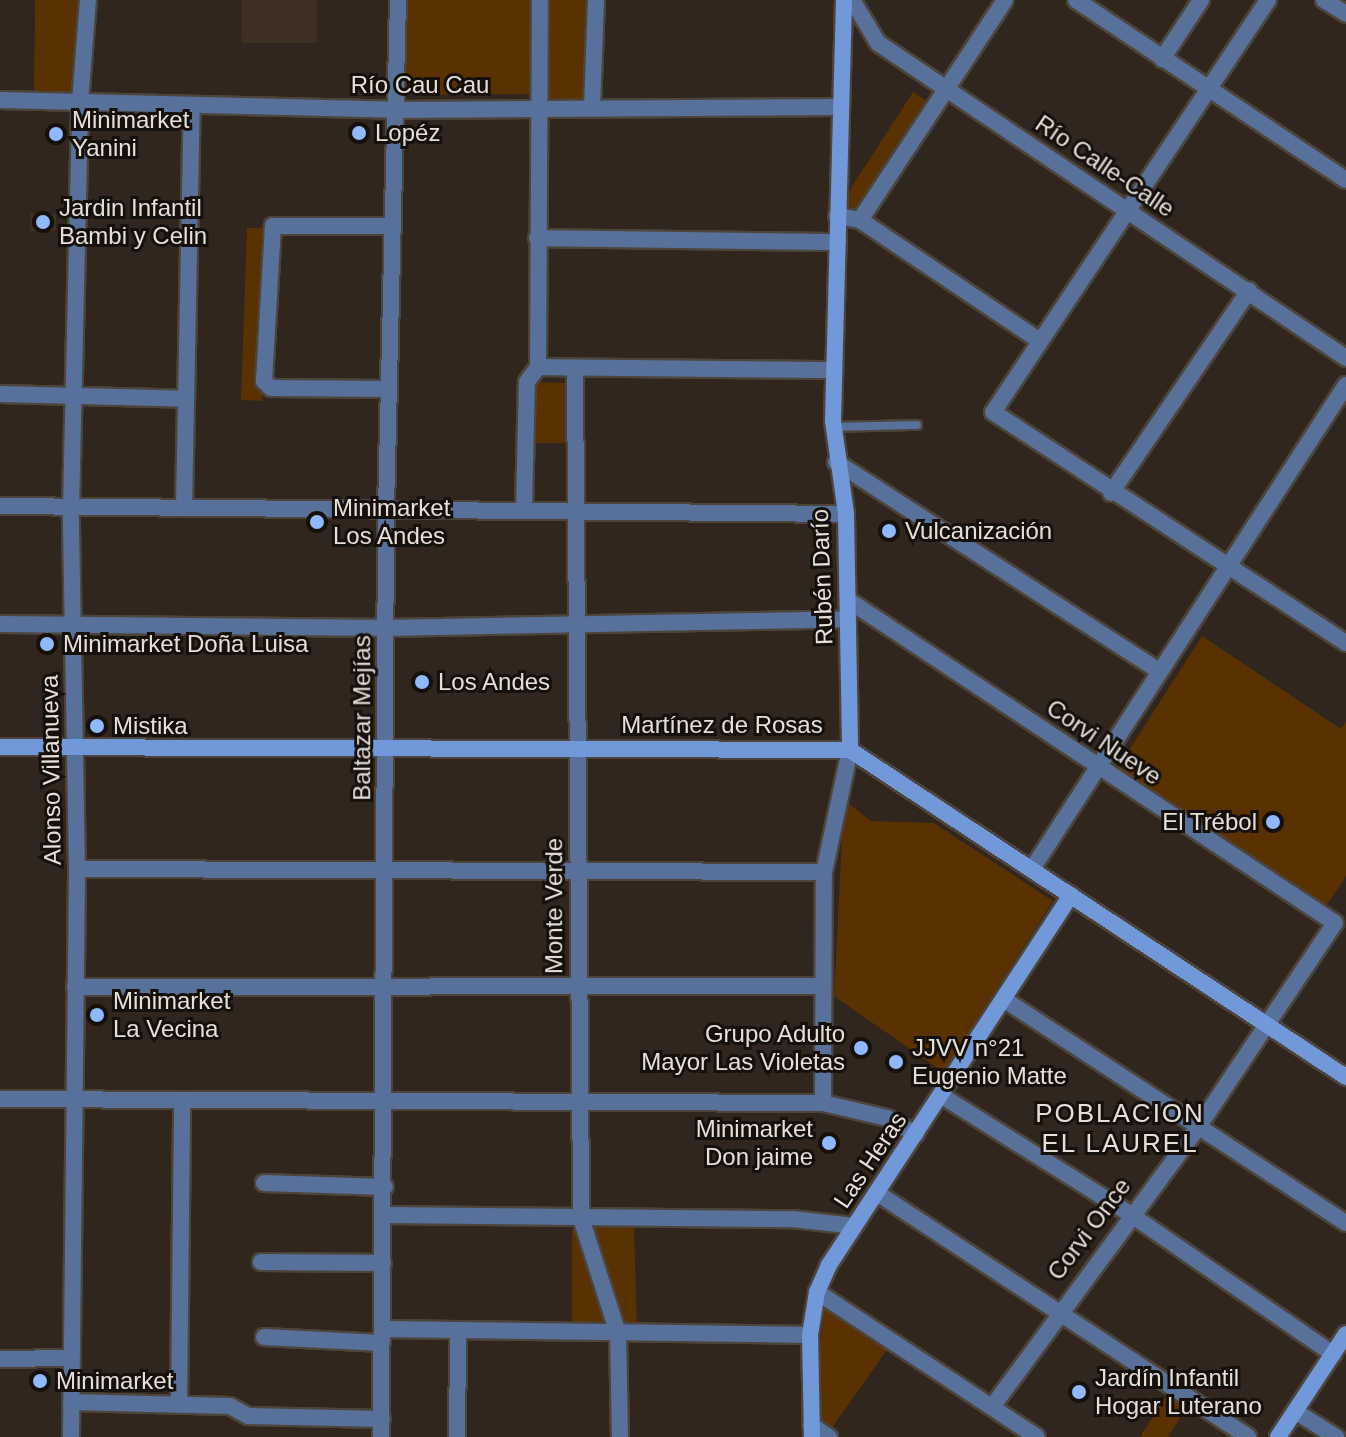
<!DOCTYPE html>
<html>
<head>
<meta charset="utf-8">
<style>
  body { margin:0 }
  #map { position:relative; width:1346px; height:1437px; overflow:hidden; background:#30261d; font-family:Helvetica,sans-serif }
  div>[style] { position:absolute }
  .built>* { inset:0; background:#3d2f22 }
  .green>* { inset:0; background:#5a3100 }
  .roads { filter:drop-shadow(2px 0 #4d443b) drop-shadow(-2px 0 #4d443b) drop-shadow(0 2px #4d443b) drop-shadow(0 -2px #4d443b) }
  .lane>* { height:8px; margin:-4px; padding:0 4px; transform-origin:4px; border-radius:4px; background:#58719a }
  .street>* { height:16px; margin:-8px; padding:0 8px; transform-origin:8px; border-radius:8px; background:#58719a }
  .secondary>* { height:16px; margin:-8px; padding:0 8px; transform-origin:8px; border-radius:8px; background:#7199da }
  .dots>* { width:22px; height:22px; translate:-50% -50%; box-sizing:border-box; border:4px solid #15100c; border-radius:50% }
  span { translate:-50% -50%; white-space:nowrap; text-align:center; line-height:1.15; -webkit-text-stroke:6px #15100c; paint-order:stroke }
  .street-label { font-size:24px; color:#e6dfd9 }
  .poi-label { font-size:24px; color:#e6dfd9 }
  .left { translate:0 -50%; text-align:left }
  .right { translate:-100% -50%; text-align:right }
  .neighbourhood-label { font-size:26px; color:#e6dfd9; letter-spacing:2px }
</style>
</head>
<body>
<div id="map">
  <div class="built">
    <i style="clip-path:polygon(242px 0,317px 0,317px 43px,241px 43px)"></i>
    <i style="clip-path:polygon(30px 213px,56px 214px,56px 231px,30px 231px)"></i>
  </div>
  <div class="green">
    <i style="clip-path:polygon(35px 0,80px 0,73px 93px,34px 94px)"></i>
    <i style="clip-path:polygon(403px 0,533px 0,532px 94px,405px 95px)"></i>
    <i style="clip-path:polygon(547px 0,600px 0,598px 100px,544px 99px)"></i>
    <i style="clip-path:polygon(913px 92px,932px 104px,861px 214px,842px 202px)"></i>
    <i style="clip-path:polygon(247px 228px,268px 228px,262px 401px,241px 400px)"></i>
    <i style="clip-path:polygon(534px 382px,567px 383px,565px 443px,530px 443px)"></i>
    <i style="clip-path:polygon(1202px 636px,1341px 729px,1346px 722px,1346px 876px,1327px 905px,1117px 769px)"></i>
    <i style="clip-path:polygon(844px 800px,871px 821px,934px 823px,1053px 901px,943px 1072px,834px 996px)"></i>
    <i style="clip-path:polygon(594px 1226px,634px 1226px,637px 1329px,622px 1324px)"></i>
    <i style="clip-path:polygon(572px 1230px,580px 1231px,609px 1323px,572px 1323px)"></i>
    <i style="clip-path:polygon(834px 1307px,891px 1344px,831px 1429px,821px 1423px,821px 1338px,824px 1310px)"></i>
    <i style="clip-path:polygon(1169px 1392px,1189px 1404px,1168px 1437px,1140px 1437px)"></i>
  </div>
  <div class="roads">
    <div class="lane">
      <i style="left:834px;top:427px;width:83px;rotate:-1.4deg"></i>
    </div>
    <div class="street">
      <i style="left:852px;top:0;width:50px;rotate:58.8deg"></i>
      <i style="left:878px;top:43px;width:564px;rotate:33.94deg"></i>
      <i style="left:1076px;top:0;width:324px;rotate:33.7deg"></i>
      <i style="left:1268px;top:0;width:495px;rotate:123.7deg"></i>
      <i style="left:993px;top:412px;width:422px;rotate:33.2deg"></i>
      <i style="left:1324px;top:0;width:26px;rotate:32deg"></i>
      <i style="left:1162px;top:59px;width:71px;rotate:-56.5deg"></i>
      <i style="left:0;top:100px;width:396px;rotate:1.4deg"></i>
      <i style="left:396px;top:110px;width:444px;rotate:-0.4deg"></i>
      <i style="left:592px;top:108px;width:108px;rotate:-87.9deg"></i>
      <i style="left:837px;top:216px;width:23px;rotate:10deg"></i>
      <i style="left:860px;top:220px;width:217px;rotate:33.9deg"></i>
      <i style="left:860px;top:220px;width:263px;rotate:-56.6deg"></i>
      <i style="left:537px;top:238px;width:301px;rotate:0.8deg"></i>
      <i style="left:538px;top:367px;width:296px;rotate:0.6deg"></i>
      <i style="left:575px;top:370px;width:848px;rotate:89.59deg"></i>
      <i style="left:581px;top:1218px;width:121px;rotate:72.2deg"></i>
      <i style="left:618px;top:1333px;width:104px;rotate:88.9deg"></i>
      <i style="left:389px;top:389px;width:118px;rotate:-179.5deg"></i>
      <i style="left:271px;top:388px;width:10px;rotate:-135deg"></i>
      <i style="left:264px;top:381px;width:155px;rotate:-86.7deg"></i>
      <i style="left:273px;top:226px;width:119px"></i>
      <i style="left:0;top:394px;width:186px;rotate:1.5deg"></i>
      <i style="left:836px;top:462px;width:385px;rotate:32.9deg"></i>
      <i style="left:1111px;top:493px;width:245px;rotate:-55.7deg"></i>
      <i style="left:0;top:506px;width:846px;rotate:0.54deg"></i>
      <i style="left:184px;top:508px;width:401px;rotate:-88.9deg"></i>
      <i style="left:524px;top:510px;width:128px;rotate:-88.7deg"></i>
      <i style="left:527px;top:382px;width:19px;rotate:-54deg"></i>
      <i style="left:538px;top:367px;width:367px;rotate:-89.7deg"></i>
      <i style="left:848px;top:600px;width:584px;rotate:33.55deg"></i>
      <i style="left:0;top:624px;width:386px;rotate:0.6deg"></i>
      <i style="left:386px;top:628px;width:462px;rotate:-1.1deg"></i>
      <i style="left:77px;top:869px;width:747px;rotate:0.23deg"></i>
      <i style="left:1032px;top:869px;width:577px;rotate:-57.03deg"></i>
      <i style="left:75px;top:987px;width:746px;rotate:-0.08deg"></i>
      <i style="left:1005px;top:1000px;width:407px;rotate:33.2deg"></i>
      <i style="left:942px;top:1096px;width:222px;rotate:32.1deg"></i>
      <i style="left:1130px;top:1214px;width:247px;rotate:34.6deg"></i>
      <i style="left:0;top:1099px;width:823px;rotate:0.28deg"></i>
      <i style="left:823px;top:1103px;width:66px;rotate:13.2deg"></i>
      <i style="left:887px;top:1118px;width:33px;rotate:29deg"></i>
      <i style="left:823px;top:1103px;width:231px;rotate:-89.8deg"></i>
      <i style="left:824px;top:872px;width:125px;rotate:-78deg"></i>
      <i style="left:264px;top:1183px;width:121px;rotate:1.9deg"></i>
      <i style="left:877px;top:1193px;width:444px;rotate:33.3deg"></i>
      <i style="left:385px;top:1215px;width:407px;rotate:0.6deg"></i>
      <i style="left:792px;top:1219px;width:62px;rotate:6.4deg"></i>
      <i style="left:261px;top:1262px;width:122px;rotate:0.5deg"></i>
      <i style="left:817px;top:1292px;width:263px;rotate:33.4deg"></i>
      <i style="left:383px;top:1329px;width:427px;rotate:0.8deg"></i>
      <i style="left:264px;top:1337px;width:118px;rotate:2.9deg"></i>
      <i style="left:0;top:1359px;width:69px;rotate:-0.8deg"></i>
      <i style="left:71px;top:1402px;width:159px;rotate:1.4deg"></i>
      <i style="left:230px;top:1406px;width:21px;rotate:29deg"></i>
      <i style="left:248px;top:1416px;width:134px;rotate:1.3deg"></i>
      <i style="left:179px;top:1405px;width:305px;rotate:-89.4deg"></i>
      <i style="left:992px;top:1407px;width:349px;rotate:-53.6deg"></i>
      <i style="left:1199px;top:1126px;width:244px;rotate:-56.2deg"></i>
      <i style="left:1295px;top:1411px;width:49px;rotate:32.4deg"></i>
      <i style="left:811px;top:1425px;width:22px;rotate:34deg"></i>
      <i style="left:71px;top:1437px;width:568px;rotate:-89.39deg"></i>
      <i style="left:77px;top:869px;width:361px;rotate:-91deg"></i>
      <i style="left:71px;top:508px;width:405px;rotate:-88.7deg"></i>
      <i style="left:80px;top:103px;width:103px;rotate:-85.6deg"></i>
      <i style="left:381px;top:1437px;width:928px;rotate:-89.69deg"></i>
      <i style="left:386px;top:509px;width:509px;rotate:-88.65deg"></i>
      <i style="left:457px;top:1437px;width:104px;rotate:-89.4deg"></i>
    </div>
    <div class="secondary">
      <i style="left:844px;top:0;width:421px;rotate:91.5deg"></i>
      <i style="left:833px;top:421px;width:94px;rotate:82deg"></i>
      <i style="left:846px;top:514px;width:236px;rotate:89deg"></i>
      <i style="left:0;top:747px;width:850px;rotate:0.2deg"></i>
      <i style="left:850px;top:750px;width:594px;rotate:33.4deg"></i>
      <i style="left:812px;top:1437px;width:102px;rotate:-91.1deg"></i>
      <i style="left:810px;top:1335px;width:44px;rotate:-80.8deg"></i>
      <i style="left:817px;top:1292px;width:30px;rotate:-66deg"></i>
      <i style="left:829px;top:1265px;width:442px;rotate:-56.8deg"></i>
      <i style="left:1278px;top:1437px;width:123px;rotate:-56.6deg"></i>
    </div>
  </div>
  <div class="dots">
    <i style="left:359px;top:133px;background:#8fb8fd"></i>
    <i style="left:56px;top:134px;background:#8fb8fd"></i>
    <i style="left:43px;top:222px;background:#8fb8fd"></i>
    <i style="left:317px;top:522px;background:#8fb8fd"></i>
    <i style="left:889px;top:531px;background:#8fb8fd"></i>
    <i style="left:47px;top:644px;background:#8fb8fd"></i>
    <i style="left:422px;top:682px;background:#8fb8fd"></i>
    <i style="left:97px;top:726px;background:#8fb8fd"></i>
    <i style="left:1273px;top:822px;background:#8fb8fd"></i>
    <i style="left:97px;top:1015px;background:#8fb8fd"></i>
    <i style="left:861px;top:1048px;background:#8fb8fd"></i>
    <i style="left:896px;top:1062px;background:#8fb8fd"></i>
    <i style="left:829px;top:1143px;background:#8fb8fd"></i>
    <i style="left:40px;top:1381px;background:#8fb8fd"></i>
    <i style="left:1079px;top:1392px;background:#8fb8fd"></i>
  </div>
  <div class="street-label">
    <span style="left:420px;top:85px">Río Cau Cau</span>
    <span style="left:1105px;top:166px;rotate:34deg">Río Calle-Calle</span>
    <span style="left:822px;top:577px;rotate:-92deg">Rubén Darío</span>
    <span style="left:362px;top:718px;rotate:-90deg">Baltazar Mejías</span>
    <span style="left:722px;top:725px">Martínez de Rosas</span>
    <span style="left:1104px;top:742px;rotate:34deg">Corvi Nueve</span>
    <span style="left:51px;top:770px;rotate:-91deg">Alonso Villanueva</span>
    <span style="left:554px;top:906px;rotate:-90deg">Monte Verde</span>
    <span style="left:870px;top:1160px;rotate:-56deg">Las Heras</span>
    <span style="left:1089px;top:1229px;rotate:-53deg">Corvi Once</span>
  </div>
  <div class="poi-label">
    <span class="left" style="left:72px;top:134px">Minimarket<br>Yanini</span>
    <span class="left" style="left:375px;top:133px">Lopéz</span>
    <span class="left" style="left:59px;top:222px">Jardin Infantil<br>Bambi y Celin</span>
    <span class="left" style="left:333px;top:522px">Minimarket<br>Los Andes</span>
    <span class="left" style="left:905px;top:531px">Vulcanización</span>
    <span class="left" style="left:63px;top:644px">Minimarket Doña Luisa</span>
    <span class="left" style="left:438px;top:682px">Los Andes</span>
    <span class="left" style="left:113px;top:726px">Mistika</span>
    <span class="right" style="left:1257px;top:822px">El Trébol</span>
    <span class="left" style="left:113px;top:1015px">Minimarket<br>La Vecina</span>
    <span class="right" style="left:845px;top:1048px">Grupo Adulto<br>Mayor Las Violetas</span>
    <span class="left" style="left:912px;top:1062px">JJVV n°21<br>Eugenio Matte</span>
    <span class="right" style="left:813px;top:1143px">Minimarket<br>Don jaime</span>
    <span class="left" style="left:1095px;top:1392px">Jardín Infantil<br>Hogar Luterano</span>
    <span class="left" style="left:56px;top:1381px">Minimarket</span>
  </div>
  <div class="neighbourhood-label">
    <span style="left:1120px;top:1129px">POBLACION<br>EL LAUREL</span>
  </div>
</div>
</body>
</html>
